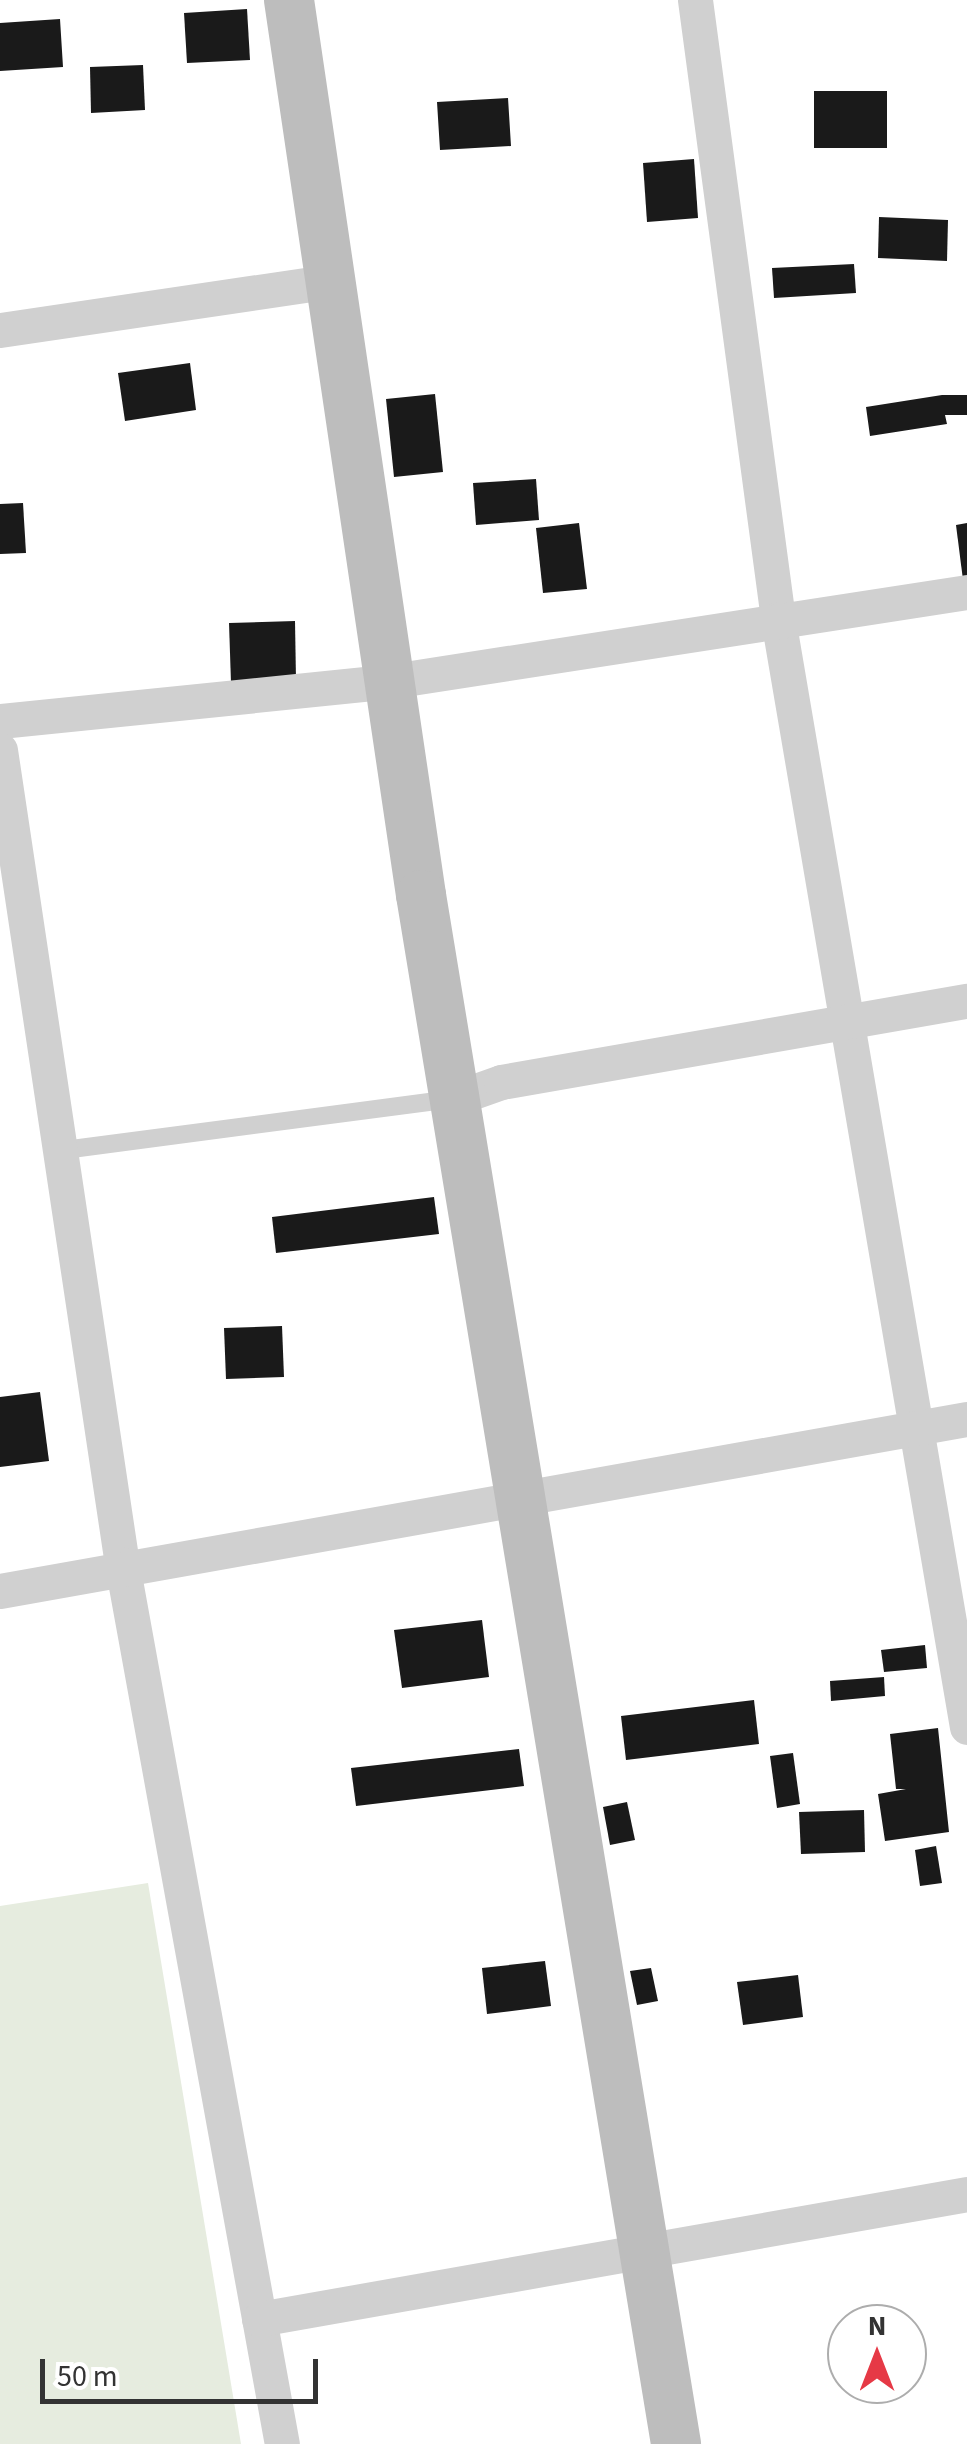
<!DOCTYPE html>
<html>
<head>
<meta charset="utf-8">
<style>
  body { margin:0 }
  #map { position:relative; width:967px; height:2444px; overflow:hidden; background:#fff; font-family:"Source Sans 3",sans-serif }
  div>[style] { position:absolute }
  .green>* { inset:0; background:#e6ecdf }
  .building>* { inset:0; background:#1a1a1a }
  .lane>* { height:18px; margin:-9px; padding:0 9px; transform-origin:9px; border-radius:9px; background:#d0d0d0 }
  .street>* { height:35px; margin:-17.5px; padding:0 17.5px; transform-origin:17.5px; border-radius:17.5px; background:#d0d0d0 }
  .secondary>* { height:50px; margin:-25px; padding:0 25px; transform-origin:25px; border-radius:25px; background:#bdbdbd }
  span { translate:-50% -50%; white-space:nowrap; text-align:center; line-height:1.15; -webkit-text-stroke:10px #fff; paint-order:stroke }
  .north { position:absolute; left:827px; top:2304px; width:100px; height:100px; box-sizing:border-box; background:#fff; border:2px solid #adadad; border-radius:50%; rotate:0deg; font-size:28px; font-weight:700; line-height:40px; text-align:center; color:#333 }
  .north::after { content:''; display:block; margin:auto; width:35px; height:45px; background:#e63946; clip-path:polygon(50% 0,100% 100%,50% 72%,0 100%) }
  .scale { position:absolute; left:40px; top:2359px; width:278px; height:45px; box-sizing:border-box; border:5px solid #333; border-top:0; padding-left:12px; font-size:30px; line-height:35px; white-space:nowrap; color:#333; -webkit-text-stroke:8px #fff; paint-order:stroke }
</style>
</head>
<body>
<div id="map">
  <div class="green">
    <i style="clip-path:polygon(148px 1883px,241px 2444px,0 2444px,0 1906px)"></i>
  </div>
  <div class="building">
    <i style="clip-path:polygon(247px 9px,250px 60px,187px 63px,184px 13px)"></i>
    <i style="clip-path:polygon(60px 19px,63px 67px,0 71px,0 23px)"></i>
    <i style="clip-path:polygon(143px 65px,145px 110px,91px 113px,90px 67px)"></i>
    <i style="clip-path:polygon(814px 91px,887px 91px,887px 148px,814px 148px)"></i>
    <i style="clip-path:polygon(508px 98px,511px 146px,440px 150px,437px 102px)"></i>
    <i style="clip-path:polygon(694px 159px,698px 218px,647px 222px,643px 163px)"></i>
    <i style="clip-path:polygon(879px 217px,948px 220px,947px 261px,878px 258px)"></i>
    <i style="clip-path:polygon(854px 264px,856px 293px,774px 298px,772px 268px)"></i>
    <i style="clip-path:polygon(190px 363px,196px 410px,125px 421px,118px 373px)"></i>
    <i style="clip-path:polygon(435px 394px,443px 472px,394px 477px,386px 399px)"></i>
    <i style="clip-path:polygon(942px 395px,967px 395px,967px 415px,945px 415px,947px 424px,870px 436px,866px 407px)"></i>
    <i style="clip-path:polygon(536px 479px,539px 520px,476px 525px,473px 483px)"></i>
    <i style="clip-path:polygon(23px 503px,26px 553px,0 554px,0 504px)"></i>
    <i style="clip-path:polygon(579px 523px,587px 589px,543px 593px,536px 528px)"></i>
    <i style="clip-path:polygon(967px 523px,967px 580px,963px 580px,956px 525px)"></i>
    <i style="clip-path:polygon(295px 621px,296px 681px,231px 683px,229px 623px)"></i>
    <i style="clip-path:polygon(434px 1197px,439px 1234px,276px 1253px,272px 1217px)"></i>
    <i style="clip-path:polygon(282px 1326px,284px 1377px,226px 1379px,224px 1328px)"></i>
    <i style="clip-path:polygon(40px 1392px,49px 1461px,0 1467px,0 1397px)"></i>
    <i style="clip-path:polygon(482px 1620px,489px 1677px,402px 1688px,394px 1630px)"></i>
    <i style="clip-path:polygon(925px 1645px,927px 1668px,884px 1672px,881px 1650px)"></i>
    <i style="clip-path:polygon(884px 1677px,885px 1696px,831px 1701px,830px 1681px)"></i>
    <i style="clip-path:polygon(754px 1700px,759px 1744px,626px 1760px,621px 1716px)"></i>
    <i style="clip-path:polygon(938px 1728px,949px 1832px,885px 1841px,878px 1794px,906px 1789px,896px 1789px,890px 1734px)"></i>
    <i style="clip-path:polygon(519px 1749px,524px 1786px,356px 1806px,351px 1768px)"></i>
    <i style="clip-path:polygon(793px 1753px,800px 1804px,777px 1808px,770px 1756px)"></i>
    <i style="clip-path:polygon(627px 1802px,635px 1840px,610px 1845px,603px 1807px)"></i>
    <i style="clip-path:polygon(864px 1810px,865px 1852px,801px 1854px,799px 1812px)"></i>
    <i style="clip-path:polygon(936px 1846px,942px 1883px,920px 1886px,915px 1850px)"></i>
    <i style="clip-path:polygon(545px 1961px,551px 2006px,487px 2014px,482px 1968px)"></i>
    <i style="clip-path:polygon(651px 1968px,658px 2001px,637px 2005px,630px 1971px)"></i>
    <i style="clip-path:polygon(798px 1975px,803px 2017px,743px 2025px,737px 1982px)"></i>
  </div>
  <div class="lane">
    <i style="left:64px;top:1150px;width:389px;rotate:-7.5deg"></i>
  </div>
  <div class="street">
    <i style="left:695px;top:0;width:625px;rotate:82.36deg"></i>
    <i style="left:778px;top:619px;width:1124px;rotate:80.32deg"></i>
    <i style="left:0;top:330px;width:334px;rotate:-8.4deg"></i>
    <i style="left:0;top:721px;width:394px;rotate:-5.8deg"></i>
    <i style="left:392px;top:681px;width:582px;rotate:-8.8deg"></i>
    <i style="left:0;top:750px;width:823px;rotate:81.48deg"></i>
    <i style="left:122px;top:1564px;width:894px;rotate:79.7deg"></i>
    <i style="left:456px;top:1098px;width:48px;rotate:-19.6deg"></i>
    <i style="left:501px;top:1082px;width:473px;rotate:-9.9deg"></i>
    <i style="left:0;top:1591px;width:982px;rotate:-10.09deg"></i>
    <i style="left:259px;top:2319px;width:719px;rotate:-10.01deg"></i>
  </div>
  <div class="secondary">
    <i style="left:289px;top:0;width:905px;rotate:81.61deg"></i>
    <i style="left:421px;top:895px;width:1570px;rotate:80.65deg"></i>
  </div>
  <div class="north">N</div>
  <div class="scale">50 m</div>
</div>
</body>
</html>
